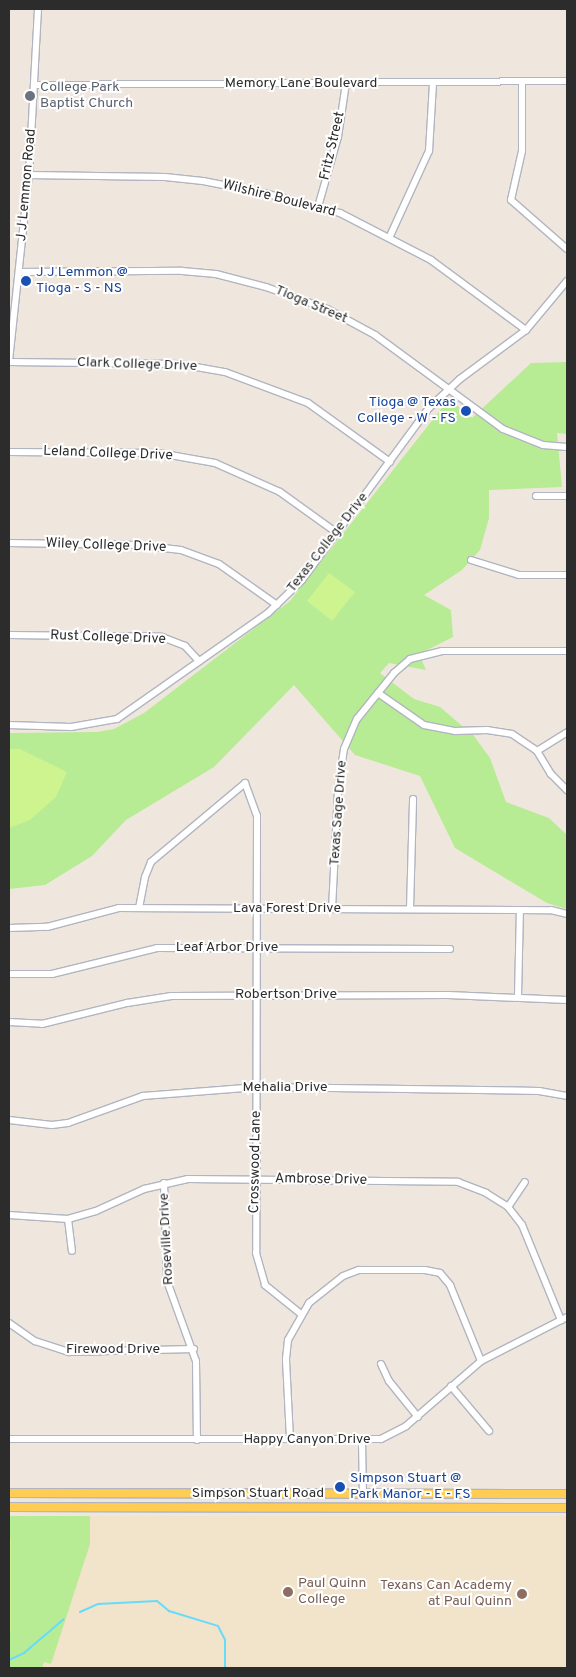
<!DOCTYPE html>
<html>
<head>
<meta charset="utf-8">
<style>
  body { margin:0 }
  #map { position:relative; width:576px; height:1677px; overflow:hidden; background:#efe7dd; font-family:Overpass,sans-serif }
  div>[style] { position:absolute }
  .education>* { inset:0; background:#f2e3cb }
  .green>* { inset:0; background:#b7eb94 }
  .pitch>* { inset:0; background:#cef48f }
  .stream>* { height:2px; margin:-1px; padding:0 1px; transform-origin:1px; border-radius:1px; background:#66dcfc }
  .roads { filter:drop-shadow(1px 0 #b1b5c1) drop-shadow(-1px 0 #b1b5c1) drop-shadow(0 1px #b1b5c1) drop-shadow(0 -1px #b1b5c1) }
  .minor>* { height:6px; margin:-3px; padding:0 3px; transform-origin:3px; border-radius:3px; background:#fff }
  .major>* { height:8px; margin:-4px; padding:0 4px; transform-origin:4px; border-radius:4px; background:#ffcd53 }
  .dots>* { width:14px; height:14px; translate:-50% -50%; box-sizing:border-box; border:2px solid #fff; border-radius:50% }
  span { translate:-50% -50%; white-space:nowrap; text-align:center; line-height:1.15; -webkit-text-stroke:4px #fff; paint-order:stroke }
  .street-label { font-size:14px; color:#2c2c2c }
  .worship-label { font-size:14px; color:#5b616d }
  .left { translate:0 -50%; text-align:left }
  .transit-label { font-size:14px; color:#164399 }
  .right { translate:-100% -50%; text-align:right }
  .education-label { font-size:14px; color:#785e54 }
  .frame { position:absolute; inset:0; border:10px solid #2c2c2c; pointer-events:none }
</style>
</head>
<body>
<div id="map">
  <div class="education">
    <i style="clip-path:polygon(9px 1516px,567px 1516px,567px 1668px,9px 1668px)"></i>
  </div>
  <div class="green">
    <i style="clip-path:polygon(567px 362px,567px 434px,557px 433px,562px 487px,489px 490px,489px 518px,480px 550px,462px 570px,424px 595px,451px 610px,453px 637px,419px 654px,426px 670px,389px 663px,380px 673px,414px 699px,440px 707px,474px 736px,490px 758px,506px 802px,549px 818px,567px 835px,567px 909px,547px 903px,455px 848px,420px 776px,355px 755px,294px 685px,214px 767px,126px 820px,92px 856px,45px 885px,9px 889px,9px 733px,97px 732px,114px 729px,144px 713px,290px 601px,449px 399px,472px 418px,531px 363px)"></i>
    <i style="clip-path:polygon(9px 1516px,90px 1516px,90px 1544px,51px 1664px,44px 1662px,42px 1668px,9px 1668px)"></i>
  </div>
  <div class="pitch">
    <i style="clip-path:polygon(329px 573px,355px 592px,332px 621px,307px 601px)"></i>
    <i style="clip-path:polygon(9px 749px,20px 749px,67px 772px,56px 797px,30px 820px,9px 828px)"></i>
    <i style="clip-path:polygon(9px 1531px,11px 1541px,11px 1631px,9px 1631px)"></i>
  </div>
  <div class="stream">
    <i style="left:80px;top:1612px;width:20px;rotate:-24deg"></i>
    <i style="left:98px;top:1604px;width:59px;rotate:-2.9deg"></i>
    <i style="left:157px;top:1601px;width:16px;rotate:40deg"></i>
    <i style="left:169px;top:1611px;width:51px;rotate:17deg"></i>
    <i style="left:218px;top:1626px;width:16px;rotate:63deg"></i>
    <i style="left:225px;top:1640px;width:28px;rotate:90deg"></i>
    <i style="left:9px;top:1660px;width:17px;rotate:-25deg"></i>
    <i style="left:24px;top:1653px;width:52px;rotate:-40.4deg"></i>
  </div>
  <div class="roads">
    <div class="minor">
      <i style="left:522px;top:82px;width:69px;rotate:90deg"></i>
      <i style="left:522px;top:151px;width:50px;rotate:102.7deg"></i>
      <i style="left:511px;top:200px;width:74px;rotate:41.2deg"></i>
      <i style="left:34px;top:85px;width:533px;rotate:-0.43deg"></i>
      <i style="left:29px;top:175px;width:136px;rotate:0.8deg"></i>
      <i style="left:165px;top:177px;width:38px;rotate:6deg"></i>
      <i style="left:203px;top:181px;width:62px;rotate:11.1deg"></i>
      <i style="left:264px;top:193px;width:79px;rotate:14.7deg"></i>
      <i style="left:340px;top:213px;width:102px;rotate:27.3deg"></i>
      <i style="left:431px;top:260px;width:118px;rotate:36.4deg"></i>
      <i style="left:318px;top:207px;width:73px;rotate:-74.1deg"></i>
      <i style="left:338px;top:137px;width:55px;rotate:-81.6deg"></i>
      <i style="left:390px;top:236px;width:94px;rotate:-65.4deg"></i>
      <i style="left:429px;top:151px;width:68px;rotate:-86.6deg"></i>
      <i style="left:20px;top:272px;width:162px;rotate:-0.4deg"></i>
      <i style="left:182px;top:271px;width:34px;rotate:5deg"></i>
      <i style="left:216px;top:274px;width:52px;rotate:14.6deg"></i>
      <i style="left:266px;top:287px;width:65px;rotate:19.8deg"></i>
      <i style="left:327px;top:309px;width:55px;rotate:28.4deg"></i>
      <i style="left:375px;top:335px;width:159px;rotate:36.3deg"></i>
      <i style="left:503px;top:429px;width:43px;rotate:21.8deg"></i>
      <i style="left:543px;top:445px;width:24px;rotate:5deg"></i>
      <i style="left:9px;top:361px;width:187px;rotate:-83.9deg"></i>
      <i style="left:29px;top:175px;width:166px;rotate:-86.9deg"></i>
      <i style="left:9px;top:362px;width:170px;rotate:0.7deg"></i>
      <i style="left:179px;top:364px;width:47px;rotate:9.9deg"></i>
      <i style="left:225px;top:372px;width:89px;rotate:20.5deg"></i>
      <i style="left:308px;top:403px;width:101px;rotate:35.7deg"></i>
      <i style="left:9px;top:452px;width:150px;rotate:0.4deg"></i>
      <i style="left:159px;top:453px;width:57px;rotate:10.1deg"></i>
      <i style="left:215px;top:463px;width:71px;rotate:24deg"></i>
      <i style="left:280px;top:492px;width:70px;rotate:35.7deg"></i>
      <i style="left:536px;top:496px;width:31px"></i>
      <i style="left:9px;top:543px;width:129px;rotate:0.9deg"></i>
      <i style="left:138px;top:545px;width:43px;rotate:6.6deg"></i>
      <i style="left:181px;top:550px;width:40px;rotate:20.2deg"></i>
      <i style="left:219px;top:564px;width:71px;rotate:35.3deg"></i>
      <i style="left:471px;top:560px;width:50px;rotate:17.4deg"></i>
      <i style="left:519px;top:575px;width:48px"></i>
      <i style="left:9px;top:635px;width:153px;rotate:0.7deg"></i>
      <i style="left:162px;top:637px;width:25px;rotate:21deg"></i>
      <i style="left:185px;top:646px;width:21px;rotate:47deg"></i>
      <i style="left:378px;top:693px;width:56px;rotate:34.8deg"></i>
      <i style="left:424px;top:725px;width:32px;rotate:11deg"></i>
      <i style="left:455px;top:731px;width:32px;rotate:-2deg"></i>
      <i style="left:487px;top:730px;width:25px;rotate:9deg"></i>
      <i style="left:512px;top:734px;width:30px;rotate:34deg"></i>
      <i style="left:537px;top:751px;width:27px;rotate:59deg"></i>
      <i style="left:551px;top:774px;width:23px;rotate:45deg"></i>
      <i style="left:9px;top:725px;width:62px;rotate:1.8deg"></i>
      <i style="left:71px;top:727px;width:47px;rotate:-9.9deg"></i>
      <i style="left:117px;top:719px;width:184px;rotate:-35.1deg"></i>
      <i style="left:268px;top:613px;width:47px;rotate:-44.1deg"></i>
      <i style="left:302px;top:580px;width:214px;rotate:-53.6deg"></i>
      <i style="left:429px;top:408px;width:42px;rotate:-43.1deg"></i>
      <i style="left:460px;top:379px;width:82px;rotate:-36.6deg"></i>
      <i style="left:526px;top:330px;width:64px;rotate:-50.1deg"></i>
      <i style="left:537px;top:751px;width:36px;rotate:-32deg"></i>
      <i style="left:139px;top:908px;width:32px;rotate:-79deg"></i>
      <i style="left:145px;top:877px;width:16px;rotate:-68deg"></i>
      <i style="left:151px;top:862px;width:123px;rotate:-40deg"></i>
      <i style="left:245px;top:783px;width:35px;rotate:70deg"></i>
      <i style="left:257px;top:816px;width:437px;rotate:90.1deg"></i>
      <i style="left:256px;top:1253px;width:33px;rotate:74deg"></i>
      <i style="left:265px;top:1285px;width:46px;rotate:38.9deg"></i>
      <i style="left:332px;top:909px;width:119px;rotate:-87.1deg"></i>
      <i style="left:338px;top:790px;width:41px;rotate:-81.7deg"></i>
      <i style="left:344px;top:749px;width:33px;rotate:-67deg"></i>
      <i style="left:357px;top:719px;width:59px;rotate:-51.2deg"></i>
      <i style="left:394px;top:673px;width:21px;rotate:-41deg"></i>
      <i style="left:410px;top:659px;width:33px;rotate:-14deg"></i>
      <i style="left:442px;top:651px;width:125px"></i>
      <i style="left:410px;top:909px;width:110px;rotate:-88.4deg"></i>
      <i style="left:9px;top:928px;width:38px;rotate:-2deg"></i>
      <i style="left:47px;top:927px;width:74px;rotate:-14.8deg"></i>
      <i style="left:119px;top:908px;width:432px;rotate:0.3deg"></i>
      <i style="left:551px;top:910px;width:16px;rotate:14deg"></i>
      <i style="left:9px;top:974px;width:43px"></i>
      <i style="left:52px;top:974px;width:108px;rotate:-13.9deg"></i>
      <i style="left:157px;top:948px;width:293px;rotate:0.2deg"></i>
      <i style="left:518px;top:996px;width:86px;rotate:-88.7deg"></i>
      <i style="left:9px;top:1022px;width:33px;rotate:3deg"></i>
      <i style="left:42px;top:1024px;width:88px;rotate:-13.9deg"></i>
      <i style="left:127px;top:1003px;width:45px;rotate:-9deg"></i>
      <i style="left:171px;top:996px;width:277px;rotate:-0.2deg"></i>
      <i style="left:448px;top:995px;width:119px;rotate:2.4deg"></i>
      <i style="left:9px;top:1120px;width:43px;rotate:6.6deg"></i>
      <i style="left:52px;top:1125px;width:16px;rotate:-7deg"></i>
      <i style="left:68px;top:1123px;width:80px;rotate:-19.8deg"></i>
      <i style="left:143px;top:1096px;width:115px;rotate:-4.5deg"></i>
      <i style="left:258px;top:1087px;width:281px;rotate:0.8deg"></i>
      <i style="left:539px;top:1091px;width:28px;rotate:10deg"></i>
      <i style="left:164px;top:1183px;width:98px;rotate:88.2deg"></i>
      <i style="left:167px;top:1281px;width:85px;rotate:70.1deg"></i>
      <i style="left:196px;top:1361px;width:79px;rotate:89.3deg"></i>
      <i style="left:508px;top:1207px;width:30px;rotate:-56deg"></i>
      <i style="left:9px;top:1215px;width:59px;rotate:3.9deg"></i>
      <i style="left:68px;top:1219px;width:29px;rotate:-16deg"></i>
      <i style="left:96px;top:1211px;width:53px;rotate:-24.6deg"></i>
      <i style="left:144px;top:1189px;width:45px;rotate:-12.8deg"></i>
      <i style="left:188px;top:1179px;width:270px;rotate:0.6deg"></i>
      <i style="left:458px;top:1182px;width:30px;rotate:21deg"></i>
      <i style="left:486px;top:1193px;width:26px;rotate:32deg"></i>
      <i style="left:508px;top:1207px;width:23px;rotate:52deg"></i>
      <i style="left:522px;top:1225px;width:103px;rotate:67.7deg"></i>
      <i style="left:68px;top:1219px;width:32px;rotate:83deg"></i>
      <i style="left:9px;top:1323px;width:32px;rotate:35deg"></i>
      <i style="left:35px;top:1341px;width:36px;rotate:18deg"></i>
      <i style="left:69px;top:1352px;width:125px;rotate:-1.4deg"></i>
      <i style="left:381px;top:1364px;width:19px;rotate:65deg"></i>
      <i style="left:389px;top:1381px;width:46px;rotate:51.1deg"></i>
      <i style="left:451px;top:1386px;width:59px;rotate:49.8deg"></i>
      <i style="left:9px;top:1439px;width:372px"></i>
      <i style="left:381px;top:1439px;width:28px;rotate:-27deg"></i>
      <i style="left:406px;top:1426px;width:99px;rotate:-40.9deg"></i>
      <i style="left:481px;top:1361px;width:97px;rotate:-27.1deg"></i>
      <i style="left:290px;top:1439px;width:80px;rotate:-92.9deg"></i>
      <i style="left:286px;top:1359px;width:19px;rotate:-84deg"></i>
      <i style="left:288px;top:1340px;width:43px;rotate:-60.4deg"></i>
      <i style="left:309px;top:1303px;width:43px;rotate:-38.5deg"></i>
      <i style="left:343px;top:1276px;width:17px;rotate:-21deg"></i>
      <i style="left:359px;top:1270px;width:66px"></i>
      <i style="left:425px;top:1270px;width:15px;rotate:11deg"></i>
      <i style="left:440px;top:1273px;width:16px;rotate:50deg"></i>
      <i style="left:450px;top:1285px;width:82px;rotate:67.8deg"></i>
      <i style="left:362px;top:1440px;width:55px;rotate:89deg"></i>
    </div>
    <div class="major">
      <i style="left:9px;top:1493px;width:558px;rotate:0.1deg"></i>
      <i style="left:9px;top:1507px;width:558px;rotate:0.1deg"></i>
    </div>
  </div>
  <div class="dots">
    <i style="left:30px;top:96px;background:#6b7280"></i>
    <i style="left:26px;top:281px;background:#1a4fb4"></i>
    <i style="left:466px;top:411px;background:#1a4fb4"></i>
    <i style="left:340px;top:1487px;background:#1a4fb4"></i>
    <i style="left:288px;top:1592px;background:#8d6e63"></i>
    <i style="left:522px;top:1594px;background:#8d6e63"></i>
  </div>
  <div class="street-label">
    <span style="left:301px;top:84px">Memory Lane Boulevard</span>
    <span style="left:333px;top:146px;rotate:-77deg">Fritz Street</span>
    <span style="left:27px;top:185px;rotate:-85deg">J J Lemmon Road</span>
    <span style="left:279px;top:199px;rotate:14deg">Wilshire Boulevard</span>
    <span style="left:311px;top:305px;rotate:23deg">Tioga Street</span>
    <span style="left:137px;top:365px;rotate:2deg">Clark College Drive</span>
    <span style="left:108px;top:454px;rotate:2deg">Leland College Drive</span>
    <span style="left:328px;top:543px;rotate:-52deg">Texas College Drive</span>
    <span style="left:106px;top:546px;rotate:2deg">Wiley College Drive</span>
    <span style="left:108px;top:638px;rotate:2deg">Rust College Drive</span>
    <span style="left:339px;top:813px;rotate:-86deg">Texas Sage Drive</span>
    <span style="left:287px;top:909px">Lava Forest Drive</span>
    <span style="left:227px;top:948px">Leaf Arbor Drive</span>
    <span style="left:286px;top:995px">Robertson Drive</span>
    <span style="left:285px;top:1088px">Mehalia Drive</span>
    <span style="left:256px;top:1162px;rotate:-89deg">Crosswood Lane</span>
    <span style="left:321px;top:1180px;rotate:1deg">Ambrose Drive</span>
    <span style="left:167px;top:1239px;rotate:-93deg">Roseville Drive</span>
    <span style="left:113px;top:1350px">Firewood Drive</span>
    <span style="left:307px;top:1440px">Happy Canyon Drive</span>
    <span style="left:258px;top:1494px">Simpson Stuart Road</span>
  </div>
  <div class="worship-label">
    <span class="left" style="left:40px;top:96px">College Park<br>Baptist Church</span>
  </div>
  <div class="transit-label">
    <span class="left" style="left:36px;top:281px">J J Lemmon @<br>Tioga - S - NS</span>
    <span class="right" style="left:456px;top:411px">Tioga @ Texas<br>College - W - FS</span>
    <span class="left" style="left:350px;top:1487px">Simpson Stuart @<br>Park Manor - E - FS</span>
  </div>
  <div class="education-label">
    <span class="left" style="left:298px;top:1592px">Paul Quinn<br>College</span>
    <span class="right" style="left:512px;top:1594px">Texans Can Academy<br>at Paul Quinn</span>
  </div>
  <div class="frame"></div>
</div>
</body>
</html>
